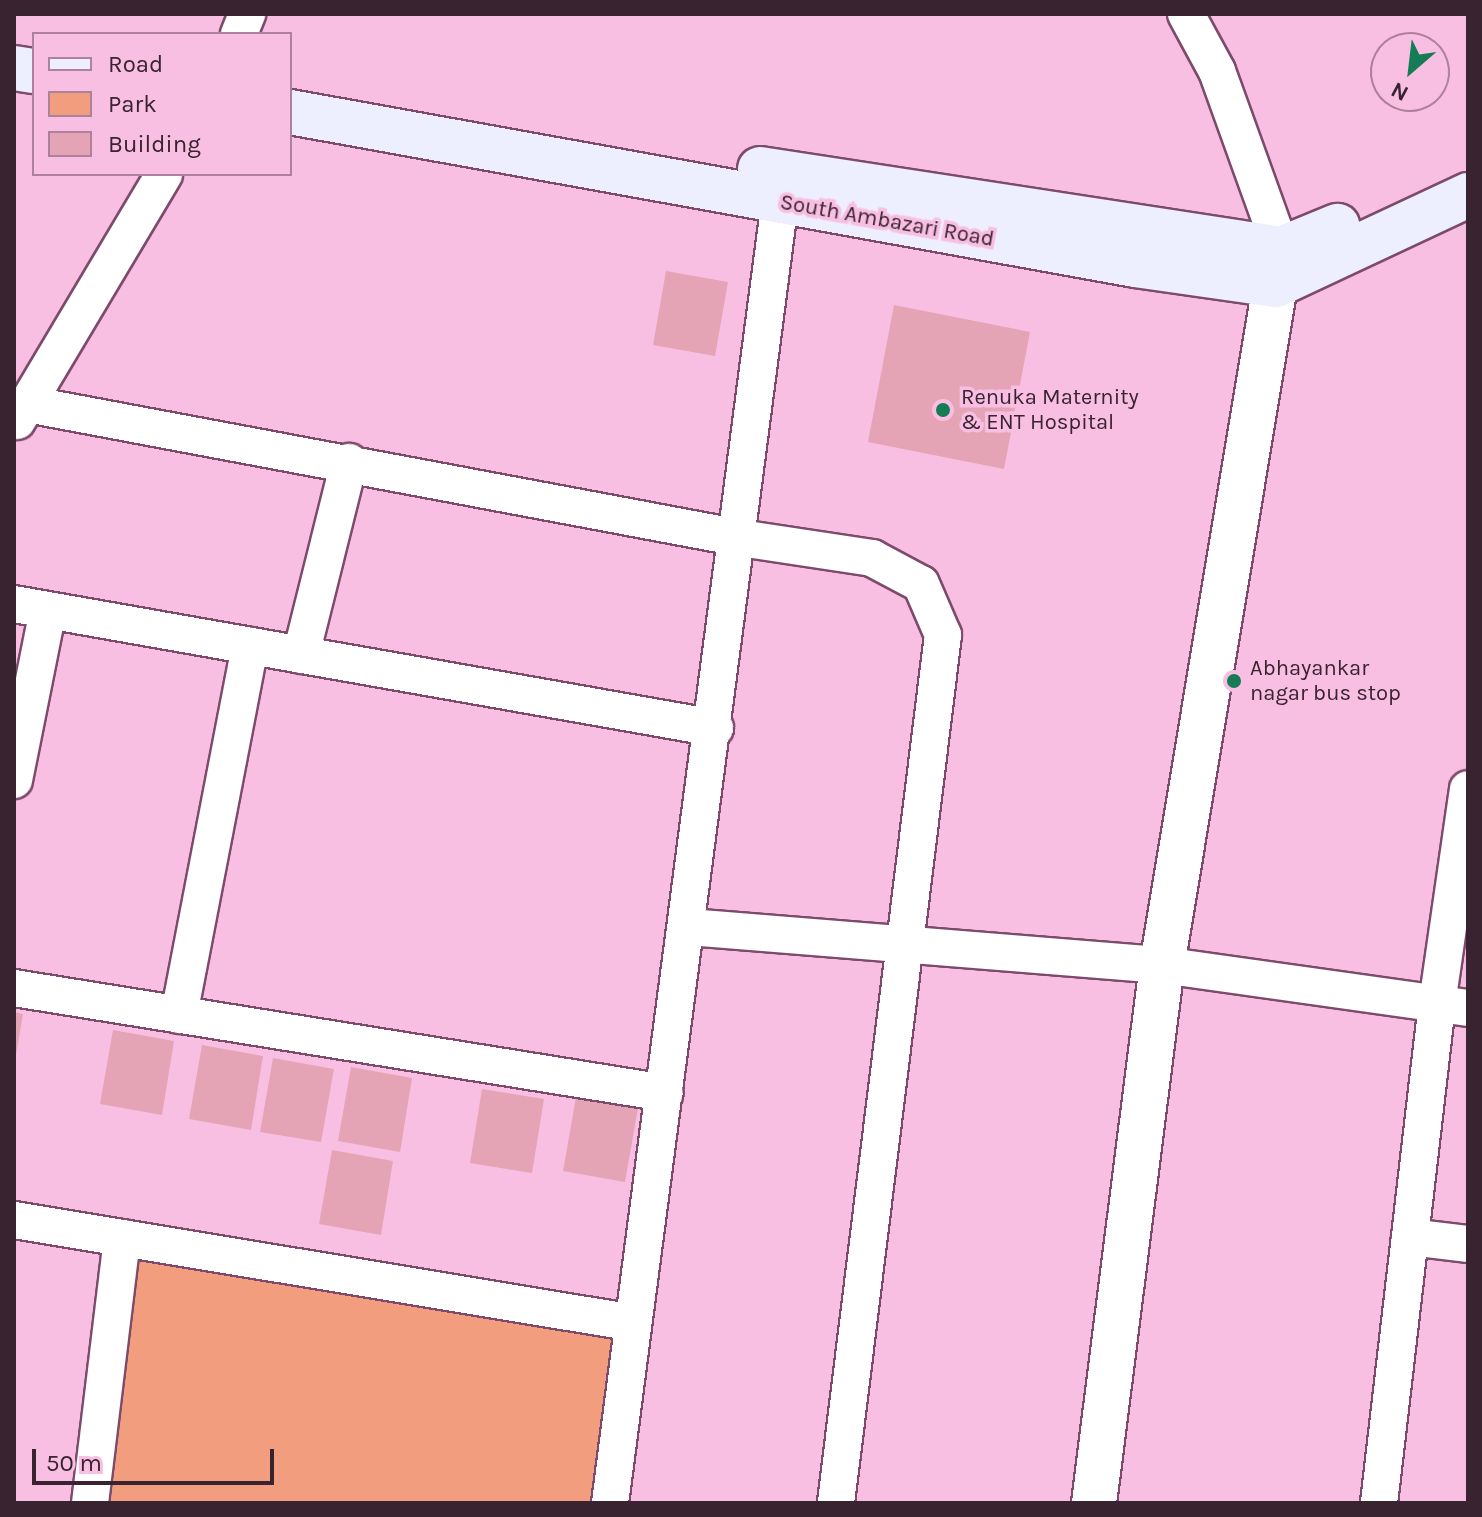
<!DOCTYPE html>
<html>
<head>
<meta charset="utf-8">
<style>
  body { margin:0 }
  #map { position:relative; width:1482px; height:1517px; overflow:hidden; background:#f8bfe2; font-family:Karla,sans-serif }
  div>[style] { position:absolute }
  .green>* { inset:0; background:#f29d7d }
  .building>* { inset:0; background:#e5a4b5 }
  .roads { filter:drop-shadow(2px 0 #7c4b6b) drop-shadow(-2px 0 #7c4b6b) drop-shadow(0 2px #7c4b6b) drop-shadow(0 -2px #7c4b6b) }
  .minor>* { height:36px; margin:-18px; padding:0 18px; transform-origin:18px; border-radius:18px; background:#fff }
  .tertiary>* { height:44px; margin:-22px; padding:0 22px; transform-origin:22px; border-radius:22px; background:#fff }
  .secondary>* { height:44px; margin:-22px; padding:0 22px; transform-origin:22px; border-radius:22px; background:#edeefe }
  .dots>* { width:22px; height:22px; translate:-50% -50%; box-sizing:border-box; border:4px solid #f8bfe2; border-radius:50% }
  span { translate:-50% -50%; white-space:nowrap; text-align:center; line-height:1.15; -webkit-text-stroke:7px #f8bfe2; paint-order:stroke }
  .street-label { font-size:22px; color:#392331 }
  .poi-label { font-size:22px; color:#392331 }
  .left { translate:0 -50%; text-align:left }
  .frame { position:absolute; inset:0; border:16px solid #392331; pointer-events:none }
  .legend { position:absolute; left:32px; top:32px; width:260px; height:144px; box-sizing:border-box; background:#f8bfe2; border:2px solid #ac819b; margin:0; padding:10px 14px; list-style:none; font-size:24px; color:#392331 }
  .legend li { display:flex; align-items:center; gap:16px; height:40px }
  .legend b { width:40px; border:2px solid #ac819b }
  .north { position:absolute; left:1370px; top:32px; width:80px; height:80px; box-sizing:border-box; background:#f8bfe2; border:2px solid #ac819b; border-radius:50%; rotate:208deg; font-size:22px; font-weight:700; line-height:32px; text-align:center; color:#392331 }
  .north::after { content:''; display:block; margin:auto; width:28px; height:36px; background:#167c55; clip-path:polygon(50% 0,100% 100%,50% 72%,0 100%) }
  .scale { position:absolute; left:32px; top:1449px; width:242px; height:36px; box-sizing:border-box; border:4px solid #392331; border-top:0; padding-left:10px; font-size:24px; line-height:28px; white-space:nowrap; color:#392331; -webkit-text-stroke:6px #f8bfe2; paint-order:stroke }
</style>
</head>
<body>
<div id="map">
  <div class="green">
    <i style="clip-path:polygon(131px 1253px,619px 1336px,599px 1503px,102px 1503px)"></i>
  </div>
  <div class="building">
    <i style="clip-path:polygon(666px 271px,728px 282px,715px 356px,653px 345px)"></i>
    <i style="clip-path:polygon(894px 305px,1030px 332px,1004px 469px,868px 442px)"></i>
    <i style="clip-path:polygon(14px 1012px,23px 1014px,16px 1055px,14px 1054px)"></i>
    <i style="clip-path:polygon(113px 1030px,174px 1041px,162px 1115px,100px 1104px)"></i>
    <i style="clip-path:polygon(202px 1045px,263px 1056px,251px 1130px,189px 1119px)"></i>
    <i style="clip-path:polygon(273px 1058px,334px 1069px,321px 1142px,260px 1132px)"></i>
    <i style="clip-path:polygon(351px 1067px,412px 1078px,400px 1152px,338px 1141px)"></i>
    <i style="clip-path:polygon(482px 1089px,544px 1099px,532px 1173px,470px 1163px)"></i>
    <i style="clip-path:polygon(576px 1097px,638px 1108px,625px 1182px,563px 1171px)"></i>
    <i style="clip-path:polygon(332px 1150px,393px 1161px,381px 1235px,319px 1224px)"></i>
  </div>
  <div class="roads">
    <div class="minor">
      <i style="left:1186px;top:14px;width:65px;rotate:61.5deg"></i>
      <i style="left:1217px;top:71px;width:189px;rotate:70.2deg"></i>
      <i style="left:239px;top:34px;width:22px;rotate:-68deg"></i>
      <i style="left:27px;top:404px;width:725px;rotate:10.64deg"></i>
      <i style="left:740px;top:538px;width:134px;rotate:8.6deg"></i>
      <i style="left:872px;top:558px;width:55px;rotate:28deg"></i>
      <i style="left:921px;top:584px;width:56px;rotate:66.7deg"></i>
      <i style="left:943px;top:635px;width:875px;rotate:97.03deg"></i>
      <i style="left:17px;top:421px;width:287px;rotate:-59.2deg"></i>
      <i style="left:14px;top:604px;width:712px;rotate:10.03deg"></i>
      <i style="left:301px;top:655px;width:199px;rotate:-76deg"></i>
      <i style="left:14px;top:780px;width:173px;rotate:-78.7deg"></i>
      <i style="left:688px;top:927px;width:476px;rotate:4.6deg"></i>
      <i style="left:1162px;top:965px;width:309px;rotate:8deg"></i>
      <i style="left:14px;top:988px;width:659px;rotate:9.16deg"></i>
      <i style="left:179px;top:1015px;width:376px;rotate:-79.1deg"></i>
      <i style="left:14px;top:1220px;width:628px;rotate:9.43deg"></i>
      <i style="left:1410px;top:1237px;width:58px;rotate:6.9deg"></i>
      <i style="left:90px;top:1503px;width:267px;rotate:-83.1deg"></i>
      <i style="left:610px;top:1503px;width:1312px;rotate:-82.56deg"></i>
      <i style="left:1379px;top:1503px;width:502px;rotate:-83.37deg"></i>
      <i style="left:1437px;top:1004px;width:217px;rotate:-81.8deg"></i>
    </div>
    <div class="tertiary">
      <i style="left:1094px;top:1503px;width:542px;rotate:-82.8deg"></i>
      <i style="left:1162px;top:965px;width:726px;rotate:-80.56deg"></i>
    </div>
    <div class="secondary">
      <i style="left:14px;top:68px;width:20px;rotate:9deg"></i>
      <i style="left:290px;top:112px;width:859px;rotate:10.26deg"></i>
      <i style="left:1135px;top:265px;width:142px;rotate:8.1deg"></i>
      <i style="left:1276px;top:285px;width:212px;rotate:-25.1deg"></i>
      <i style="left:760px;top:169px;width:527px;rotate:8.73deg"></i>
      <i style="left:1281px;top:249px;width:61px;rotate:-22.3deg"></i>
    </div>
  </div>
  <div class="dots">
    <i style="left:943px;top:410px;background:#167c55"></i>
    <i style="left:1234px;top:681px;background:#167c55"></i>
  </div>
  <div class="street-label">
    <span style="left:887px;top:221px;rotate:10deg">South Ambazari Road</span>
  </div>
  <div class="poi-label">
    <span class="left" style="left:961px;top:410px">Renuka Maternity<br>&amp; ENT Hospital</span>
    <span class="left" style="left:1250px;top:681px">Abhayankar<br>nagar bus stop</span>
  </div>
  <div class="frame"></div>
  <ul class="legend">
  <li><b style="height:10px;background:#edeefe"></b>Road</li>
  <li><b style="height:22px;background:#f29d7d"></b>Park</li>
  <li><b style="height:22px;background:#e5a4b5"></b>Building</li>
  </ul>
  <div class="north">N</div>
  <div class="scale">50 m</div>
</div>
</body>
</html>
